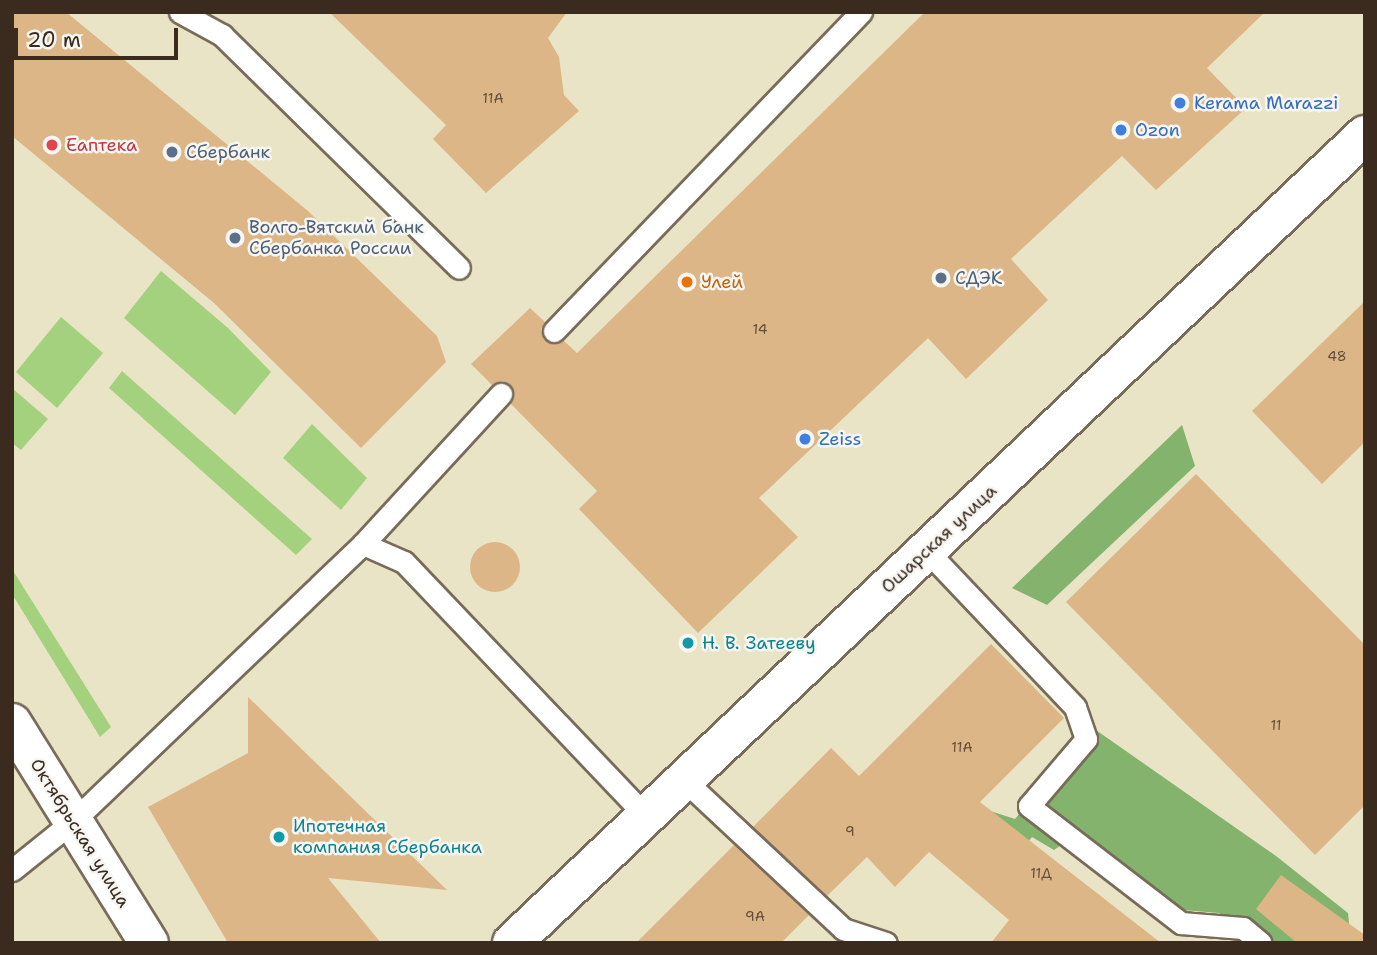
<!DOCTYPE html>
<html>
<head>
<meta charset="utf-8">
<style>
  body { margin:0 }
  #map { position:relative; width:1377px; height:955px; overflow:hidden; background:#e9e4c6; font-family:"Shantell Sans",sans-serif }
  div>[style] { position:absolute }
  .green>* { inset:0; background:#a4d17e }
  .forest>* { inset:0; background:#83b36d }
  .building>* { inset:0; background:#ddb687 }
  .round { border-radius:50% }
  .roads { filter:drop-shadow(2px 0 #786b59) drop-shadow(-2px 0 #786b59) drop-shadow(0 2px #786b59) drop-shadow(0 -2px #786b59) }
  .service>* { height:21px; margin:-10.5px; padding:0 10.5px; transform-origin:10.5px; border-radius:10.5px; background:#fff }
  .tertiary>* { height:38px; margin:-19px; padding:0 19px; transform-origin:19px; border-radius:19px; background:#fff }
  .dots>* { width:19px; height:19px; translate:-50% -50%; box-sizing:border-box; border:4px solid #f6f6f2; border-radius:50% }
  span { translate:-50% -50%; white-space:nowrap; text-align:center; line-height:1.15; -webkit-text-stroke:5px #f6f6f2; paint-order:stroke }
  .number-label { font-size:14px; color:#644d38 }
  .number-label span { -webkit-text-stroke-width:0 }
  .shop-label { font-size:18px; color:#366cbe }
  .left { translate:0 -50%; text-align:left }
  .health-label { font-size:18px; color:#be3a42 }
  .service-label { font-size:18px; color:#4e5e75 }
  .food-label { font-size:18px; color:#c56008 }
  .street-label { font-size:18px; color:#3b2a1e }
  .culture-label { font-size:18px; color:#0d838f }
  .frame { position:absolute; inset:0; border:14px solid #3b2a1e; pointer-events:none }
  .scale { position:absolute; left:14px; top:28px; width:164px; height:32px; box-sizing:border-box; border:4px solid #3b2a1e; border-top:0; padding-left:9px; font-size:21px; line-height:24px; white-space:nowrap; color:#3b2a1e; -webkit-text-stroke:5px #f6f6f2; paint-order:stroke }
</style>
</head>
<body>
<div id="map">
  <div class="green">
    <i style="clip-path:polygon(161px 271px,228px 328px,271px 372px,235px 415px,124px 318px)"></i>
    <i style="clip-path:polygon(61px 317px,103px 353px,57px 408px,16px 372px)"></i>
    <i style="clip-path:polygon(122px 371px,312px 539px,296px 555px,109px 388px)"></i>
    <i style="clip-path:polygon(12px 388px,48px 419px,21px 450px,12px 443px)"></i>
    <i style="clip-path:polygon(312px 424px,367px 478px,341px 510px,283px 458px)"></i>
    <i style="clip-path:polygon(12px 569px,111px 727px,100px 737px,12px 594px)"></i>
  </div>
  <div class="forest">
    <i style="clip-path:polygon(1182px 425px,1195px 466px,1047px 605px,1012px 588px)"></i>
    <i style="clip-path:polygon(1093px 728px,1276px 856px,1348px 913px,1351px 943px,1250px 943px,1219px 913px,1183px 910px,1079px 833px,1054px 850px,1032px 837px,988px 893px,984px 809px,1015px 819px)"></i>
  </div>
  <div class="building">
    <i style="clip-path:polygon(12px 12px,66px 12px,308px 211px,437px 336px,446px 362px,361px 448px,214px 303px,12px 136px)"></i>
    <i style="clip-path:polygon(329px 12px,567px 12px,548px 38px,559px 57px,564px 95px,579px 111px,486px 193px,433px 139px,446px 125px)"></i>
    <i style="clip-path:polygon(925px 12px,1265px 12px,1207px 68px,1246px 108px,1156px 190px,1122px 156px,1011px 259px,1048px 300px,966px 379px,928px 338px,759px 498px,798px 537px,698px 633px,579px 509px,597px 491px,510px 403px,514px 396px,510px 385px,503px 381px,492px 385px,471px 364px,530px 308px,545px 322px,541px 329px,544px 340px,552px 344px,563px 340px,577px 353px)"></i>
    <i style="clip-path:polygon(1365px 301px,1365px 442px,1322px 484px,1252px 411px)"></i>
    <i style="clip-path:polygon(1196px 474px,1365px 645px,1365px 805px,1315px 855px,1066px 602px)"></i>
    <i class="round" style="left:470px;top:542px;width:50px;height:50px"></i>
    <i style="clip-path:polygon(991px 644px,1064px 718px,980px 802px,1161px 943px,991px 943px,1009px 920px,929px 852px,895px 887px,867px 857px,827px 896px,753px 827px,831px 748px,859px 776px)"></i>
    <i style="clip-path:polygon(248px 697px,447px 890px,328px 878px,381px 943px,228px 943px,148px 807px,248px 753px)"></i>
    <i style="clip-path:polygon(734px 845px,809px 915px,781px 943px,636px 943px)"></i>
    <i style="clip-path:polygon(1281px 875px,1365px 935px,1365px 943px,1297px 943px,1256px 909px)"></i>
  </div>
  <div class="roads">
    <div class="service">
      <i style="left:180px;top:12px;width:48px;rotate:28.7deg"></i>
      <i style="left:222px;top:35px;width:332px;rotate:44.5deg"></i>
      <i style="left:554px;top:331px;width:443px;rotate:-46.1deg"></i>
      <i style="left:363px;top:544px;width:204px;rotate:-47.4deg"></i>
      <i style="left:927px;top:551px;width:215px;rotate:46.5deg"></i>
      <i style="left:1075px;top:707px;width:34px;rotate:71deg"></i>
      <i style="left:1086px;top:739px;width:88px;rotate:130.4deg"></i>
      <i style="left:1029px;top:806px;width:192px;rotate:37.6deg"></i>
      <i style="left:1181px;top:923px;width:62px;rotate:4.6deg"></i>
      <i style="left:1243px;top:928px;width:23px;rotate:40deg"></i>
      <i style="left:684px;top:780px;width:218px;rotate:43.1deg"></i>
      <i style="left:843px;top:929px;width:45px;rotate:18deg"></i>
      <i style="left:12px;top:870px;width:77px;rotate:-38.7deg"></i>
      <i style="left:72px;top:822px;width:402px;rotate:-43.7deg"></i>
      <i style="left:363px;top:544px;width:45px;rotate:23.7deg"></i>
      <i style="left:404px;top:562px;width:351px;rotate:46.4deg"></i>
    </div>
    <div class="tertiary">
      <i style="left:12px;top:723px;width:259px;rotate:58.1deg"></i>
      <i style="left:512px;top:943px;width:1175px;rotate:-43.45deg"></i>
    </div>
  </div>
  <div class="dots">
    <i style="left:1180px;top:103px;background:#3f7fe0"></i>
    <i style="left:1121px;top:130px;background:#3f7fe0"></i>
    <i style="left:52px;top:145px;background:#e0444e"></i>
    <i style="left:172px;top:152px;background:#5c6f8a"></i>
    <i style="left:235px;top:238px;background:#5c6f8a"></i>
    <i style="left:941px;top:278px;background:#5c6f8a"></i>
    <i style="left:687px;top:282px;background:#e8710a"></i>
    <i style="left:805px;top:439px;background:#3f7fe0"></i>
    <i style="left:688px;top:643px;background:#0f9aa8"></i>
    <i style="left:279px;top:837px;background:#0f9aa8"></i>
  </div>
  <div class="number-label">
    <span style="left:493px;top:98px">11А</span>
    <span style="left:760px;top:329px">14</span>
    <span style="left:1337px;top:356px">48</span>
    <span style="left:1276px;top:725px">11</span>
    <span style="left:962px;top:747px">11А</span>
    <span style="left:850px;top:831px">9</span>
    <span style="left:1041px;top:873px">11Д</span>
    <span style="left:755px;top:916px">9А</span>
  </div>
  <div class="shop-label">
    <span class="left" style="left:1194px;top:103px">Kerama Marazzi</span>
    <span class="left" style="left:1135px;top:130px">Ozon</span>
    <span class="left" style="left:819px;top:439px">Zeiss</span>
  </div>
  <div class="health-label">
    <span class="left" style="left:66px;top:145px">Еаптека</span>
  </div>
  <div class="service-label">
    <span class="left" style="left:186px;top:152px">Сбербанк</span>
    <span class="left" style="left:249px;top:238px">Волго-Вятский банк<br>Сбербанка России</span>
    <span class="left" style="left:955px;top:278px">СДЭК</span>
  </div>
  <div class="food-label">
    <span class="left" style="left:701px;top:282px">Улей</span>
  </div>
  <div class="street-label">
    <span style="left:939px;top:539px;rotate:-43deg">Ошарская улица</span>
    <span style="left:80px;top:833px;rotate:58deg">Октябрьская улица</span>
  </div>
  <div class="culture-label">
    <span class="left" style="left:702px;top:643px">Н. В. Затееву</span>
    <span class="left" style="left:293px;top:837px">Ипотечная<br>компания Сбербанка</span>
  </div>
  <div class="frame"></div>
  <div class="scale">20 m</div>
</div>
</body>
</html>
